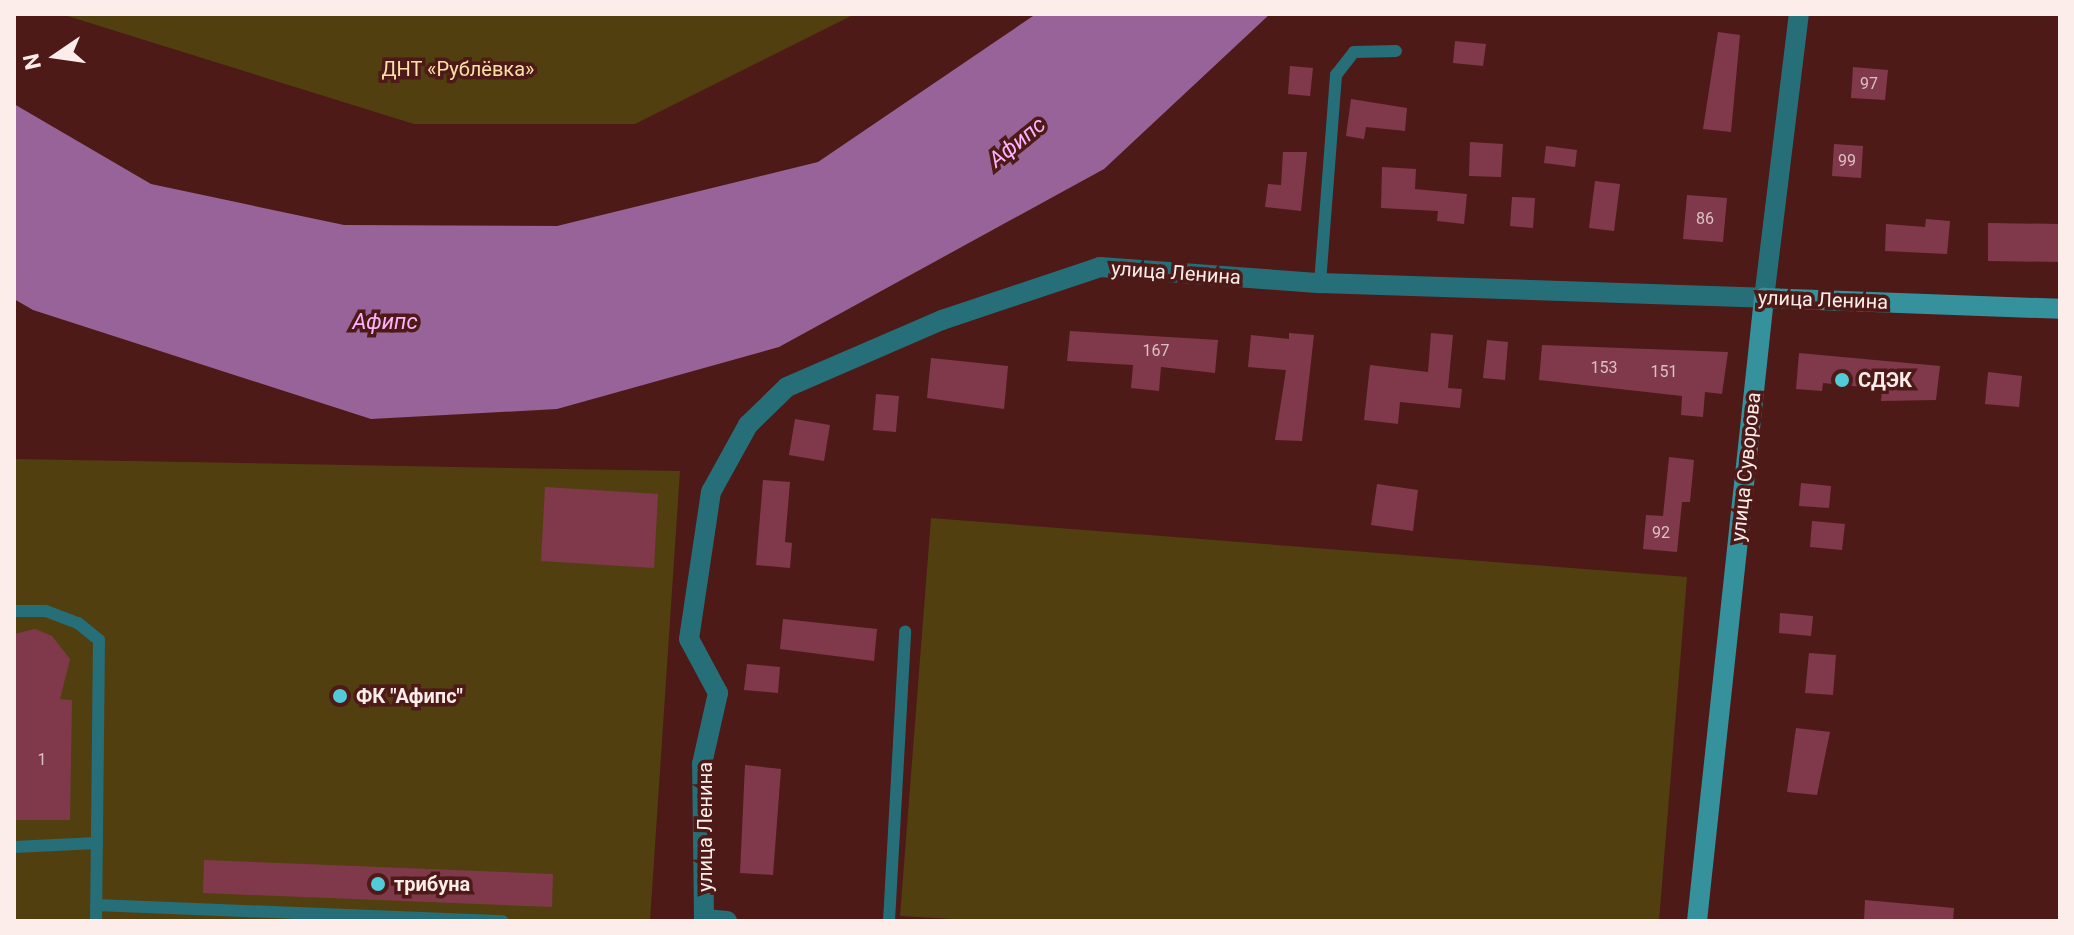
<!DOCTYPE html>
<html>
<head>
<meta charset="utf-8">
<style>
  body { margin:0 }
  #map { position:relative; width:2074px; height:935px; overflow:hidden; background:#4d1a17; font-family:Roboto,sans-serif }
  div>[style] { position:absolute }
  .green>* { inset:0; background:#513f10 }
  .water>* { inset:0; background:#976398 }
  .building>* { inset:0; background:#80394b }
  .lane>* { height:12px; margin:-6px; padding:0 6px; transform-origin:6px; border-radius:6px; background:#266f78 }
  .street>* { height:20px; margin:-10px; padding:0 10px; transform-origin:10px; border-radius:10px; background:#266f78 }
  .secondary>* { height:20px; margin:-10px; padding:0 10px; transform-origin:10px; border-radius:10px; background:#35919c }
  .dots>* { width:22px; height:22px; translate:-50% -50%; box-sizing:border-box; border:4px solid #4d1a17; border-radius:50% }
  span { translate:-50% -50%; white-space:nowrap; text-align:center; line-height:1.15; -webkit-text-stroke:7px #4d1a17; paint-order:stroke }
  .number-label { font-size:16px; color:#ddc0c3 }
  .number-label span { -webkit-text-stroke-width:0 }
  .park-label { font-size:20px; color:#fbe1a9 }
  .street-label { font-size:20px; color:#fcedeb }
  .poi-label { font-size:20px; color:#fcedeb; font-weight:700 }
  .left { translate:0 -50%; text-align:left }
  .water-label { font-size:22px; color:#fdb2fe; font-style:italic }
  .frame { position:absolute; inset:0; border:16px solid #fcedeb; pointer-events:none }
  .north { position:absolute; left:16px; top:16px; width:80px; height:80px; -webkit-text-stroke:6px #4d1a17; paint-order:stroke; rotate:257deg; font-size:22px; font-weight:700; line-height:32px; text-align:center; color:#fcedeb }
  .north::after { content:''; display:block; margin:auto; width:28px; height:36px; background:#fcedeb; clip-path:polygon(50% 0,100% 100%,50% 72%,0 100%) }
</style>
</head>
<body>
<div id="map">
  <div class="green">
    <i style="clip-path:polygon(61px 14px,855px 14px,635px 124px,414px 124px)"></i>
    <i style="clip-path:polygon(14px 459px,680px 471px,650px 921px,14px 921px)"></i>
    <i style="clip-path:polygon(931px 518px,1687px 577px,1659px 921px,990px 921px,900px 916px)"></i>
  </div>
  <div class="water">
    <i style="clip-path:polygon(1036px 14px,1270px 14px,1104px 169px,779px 347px,557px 409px,371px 419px,33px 310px,14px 299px,14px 104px,151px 184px,344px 225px,557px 226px,818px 162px)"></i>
  </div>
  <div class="building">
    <i style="clip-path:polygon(1718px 32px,1740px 35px,1731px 132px,1703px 129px)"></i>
    <i style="clip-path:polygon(1455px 41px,1486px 44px,1483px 66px,1453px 63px)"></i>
    <i style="clip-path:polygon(1290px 66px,1313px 68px,1310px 96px,1288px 94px)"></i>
    <i style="clip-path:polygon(1853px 67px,1888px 70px,1885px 100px,1851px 98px)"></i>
    <i style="clip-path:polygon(1351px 99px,1407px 108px,1405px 131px,1366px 127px,1364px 139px,1346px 136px)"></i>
    <i style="clip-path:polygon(1470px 142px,1503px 144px,1501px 177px,1469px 176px)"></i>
    <i style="clip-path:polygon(1834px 144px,1863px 146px,1861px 178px,1832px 176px)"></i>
    <i style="clip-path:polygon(1546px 146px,1577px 150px,1575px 167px,1544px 163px)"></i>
    <i style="clip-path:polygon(1283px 152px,1307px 152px,1301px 211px,1265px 207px,1268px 184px,1281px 185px)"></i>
    <i style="clip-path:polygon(1382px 167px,1416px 169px,1415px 189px,1467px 194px,1464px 224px,1437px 221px,1438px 211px,1381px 208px)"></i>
    <i style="clip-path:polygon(1595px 181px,1620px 184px,1614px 231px,1589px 228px)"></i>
    <i style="clip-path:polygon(1687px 195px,1727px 198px,1723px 242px,1683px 239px)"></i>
    <i style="clip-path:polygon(1512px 197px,1535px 198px,1533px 228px,1510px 226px)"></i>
    <i style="clip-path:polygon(1926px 219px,1950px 221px,1947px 254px,1885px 251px,1886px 224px,1925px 227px)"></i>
    <i style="clip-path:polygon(1988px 223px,2060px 224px,2060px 262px,1988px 261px)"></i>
    <i style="clip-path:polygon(1070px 331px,1218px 340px,1215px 373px,1161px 367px,1159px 391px,1131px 388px,1133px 365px,1067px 361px)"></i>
    <i style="clip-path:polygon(1289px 333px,1314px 335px,1302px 441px,1275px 440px,1286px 370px,1248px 367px,1251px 335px,1289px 339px)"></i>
    <i style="clip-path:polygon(1431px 333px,1453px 335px,1448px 388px,1462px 389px,1460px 408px,1400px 402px,1398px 424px,1364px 420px,1370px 365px,1428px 372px)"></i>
    <i style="clip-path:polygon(1487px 340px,1508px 342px,1505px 380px,1483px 378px)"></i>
    <i style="clip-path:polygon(1542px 345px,1728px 352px,1722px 394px,1705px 392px,1703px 417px,1681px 415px,1682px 396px,1539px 380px)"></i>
    <i style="clip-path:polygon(1799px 353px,1940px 366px,1936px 400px,1881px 401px,1882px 389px,1823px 383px,1822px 391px,1796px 389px)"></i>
    <i style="clip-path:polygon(931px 358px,1008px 366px,1004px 409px,927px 398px)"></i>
    <i style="clip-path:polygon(1988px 372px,2022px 376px,2019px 407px,1985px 404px)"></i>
    <i style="clip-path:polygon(876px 394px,899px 396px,896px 432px,873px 430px)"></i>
    <i style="clip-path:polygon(795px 419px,830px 425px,824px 461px,789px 455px)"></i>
    <i style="clip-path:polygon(1669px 457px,1694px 460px,1690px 502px,1682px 502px,1677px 552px,1643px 549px,1646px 515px,1663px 516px)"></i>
    <i style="clip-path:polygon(763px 480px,790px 482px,785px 542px,792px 543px,790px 568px,756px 565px)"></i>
    <i style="clip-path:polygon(1801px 483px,1831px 486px,1829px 508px,1799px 506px)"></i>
    <i style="clip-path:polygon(1377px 484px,1418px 490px,1413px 531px,1371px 525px)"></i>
    <i style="clip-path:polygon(545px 487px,658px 494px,654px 568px,541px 561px)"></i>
    <i style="clip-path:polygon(1812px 521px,1845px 524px,1842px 550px,1810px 547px)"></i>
    <i style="clip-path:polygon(1780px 613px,1813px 616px,1811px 636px,1779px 633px)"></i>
    <i style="clip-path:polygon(783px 619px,877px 629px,874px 661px,780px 649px)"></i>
    <i style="clip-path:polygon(35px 629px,52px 636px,70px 659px,60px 699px,72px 700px,70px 820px,14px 820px,14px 634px)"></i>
    <i style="clip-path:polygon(1809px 653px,1836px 655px,1833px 695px,1805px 693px)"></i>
    <i style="clip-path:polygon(747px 664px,780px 667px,778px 693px,744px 690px)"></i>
    <i style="clip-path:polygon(1796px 728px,1830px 732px,1817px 795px,1787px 792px)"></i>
    <i style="clip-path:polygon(745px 765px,781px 769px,773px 875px,740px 873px)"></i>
    <i style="clip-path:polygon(204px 860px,553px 874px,552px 907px,203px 893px)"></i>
    <i style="clip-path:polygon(1865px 900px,1954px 908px,1953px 921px,1864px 921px)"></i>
  </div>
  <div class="lane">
    <i style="left:1320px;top:283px;width:209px;rotate:-85.6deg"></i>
    <i style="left:1336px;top:75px;width:29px;rotate:-52deg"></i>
    <i style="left:1354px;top:52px;width:42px;rotate:-1.4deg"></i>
    <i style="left:14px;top:611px;width:32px"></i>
    <i style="left:46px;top:611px;width:34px;rotate:21deg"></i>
    <i style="left:78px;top:623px;width:27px;rotate:39deg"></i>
    <i style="left:99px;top:640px;width:281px;rotate:90.6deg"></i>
    <i style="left:14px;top:847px;width:83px;rotate:-2.8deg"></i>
    <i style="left:96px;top:905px;width:407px;rotate:2.3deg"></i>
    <i style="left:889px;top:921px;width:290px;rotate:-86.8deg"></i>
  </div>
  <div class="street">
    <i style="left:727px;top:921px;width:23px;rotate:-175deg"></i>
    <i style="left:704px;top:919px;width:155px;rotate:-90.7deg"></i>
    <i style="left:702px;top:764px;width:73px;rotate:-77.3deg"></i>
    <i style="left:718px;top:693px;width:61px;rotate:-118.2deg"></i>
    <i style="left:689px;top:639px;width:149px;rotate:-81.5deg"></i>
    <i style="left:711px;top:492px;width:77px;rotate:-61.1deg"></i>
    <i style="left:748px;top:425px;width:54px;rotate:-44.3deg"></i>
    <i style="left:787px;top:387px;width:169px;rotate:-23.4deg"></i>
    <i style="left:942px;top:320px;width:167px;rotate:-18.5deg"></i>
    <i style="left:1100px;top:267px;width:221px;rotate:4.2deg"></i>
    <i style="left:1320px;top:283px;width:444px;rotate:1.9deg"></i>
    <i style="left:1764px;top:298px;width:286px;rotate:-83deg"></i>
  </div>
  <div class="secondary">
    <i style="left:1697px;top:921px;width:627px;rotate:-83.86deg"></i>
    <i style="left:1764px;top:298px;width:296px;rotate:2.1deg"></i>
  </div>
  <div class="dots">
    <i style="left:1842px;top:380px;background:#52cbd9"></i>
    <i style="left:340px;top:696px;background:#52cbd9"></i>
    <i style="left:378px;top:884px;background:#52cbd9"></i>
  </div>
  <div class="number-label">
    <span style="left:1869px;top:84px">97</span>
    <span style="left:1847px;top:161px">99</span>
    <span style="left:1705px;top:219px">86</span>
    <span style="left:1156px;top:351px">167</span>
    <span style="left:1604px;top:368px">153</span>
    <span style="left:1664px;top:372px">151</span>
    <span style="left:1661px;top:533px">92</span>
    <span style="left:42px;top:760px">1</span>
  </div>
  <div class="park-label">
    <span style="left:458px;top:69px">ДНТ «Рублёвка»</span>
  </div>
  <div class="street-label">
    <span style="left:1176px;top:273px;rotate:4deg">улица Ленина</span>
    <span style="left:1823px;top:300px;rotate:2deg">улица Ленина</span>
    <span style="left:1746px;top:467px;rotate:-84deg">улица Суворова</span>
    <span style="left:705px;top:827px;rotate:-90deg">улица Ленина</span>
  </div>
  <div class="poi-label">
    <span class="left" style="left:1858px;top:380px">СДЭК</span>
    <span class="left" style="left:356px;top:696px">ФК "Афипс"</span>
    <span class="left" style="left:394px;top:884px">трибуна</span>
  </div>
  <div class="water-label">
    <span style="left:1017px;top:142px;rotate:-39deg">Афипс</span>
    <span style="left:385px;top:322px">Афипс</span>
  </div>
  <div class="frame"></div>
  <div class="north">N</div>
</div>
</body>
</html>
